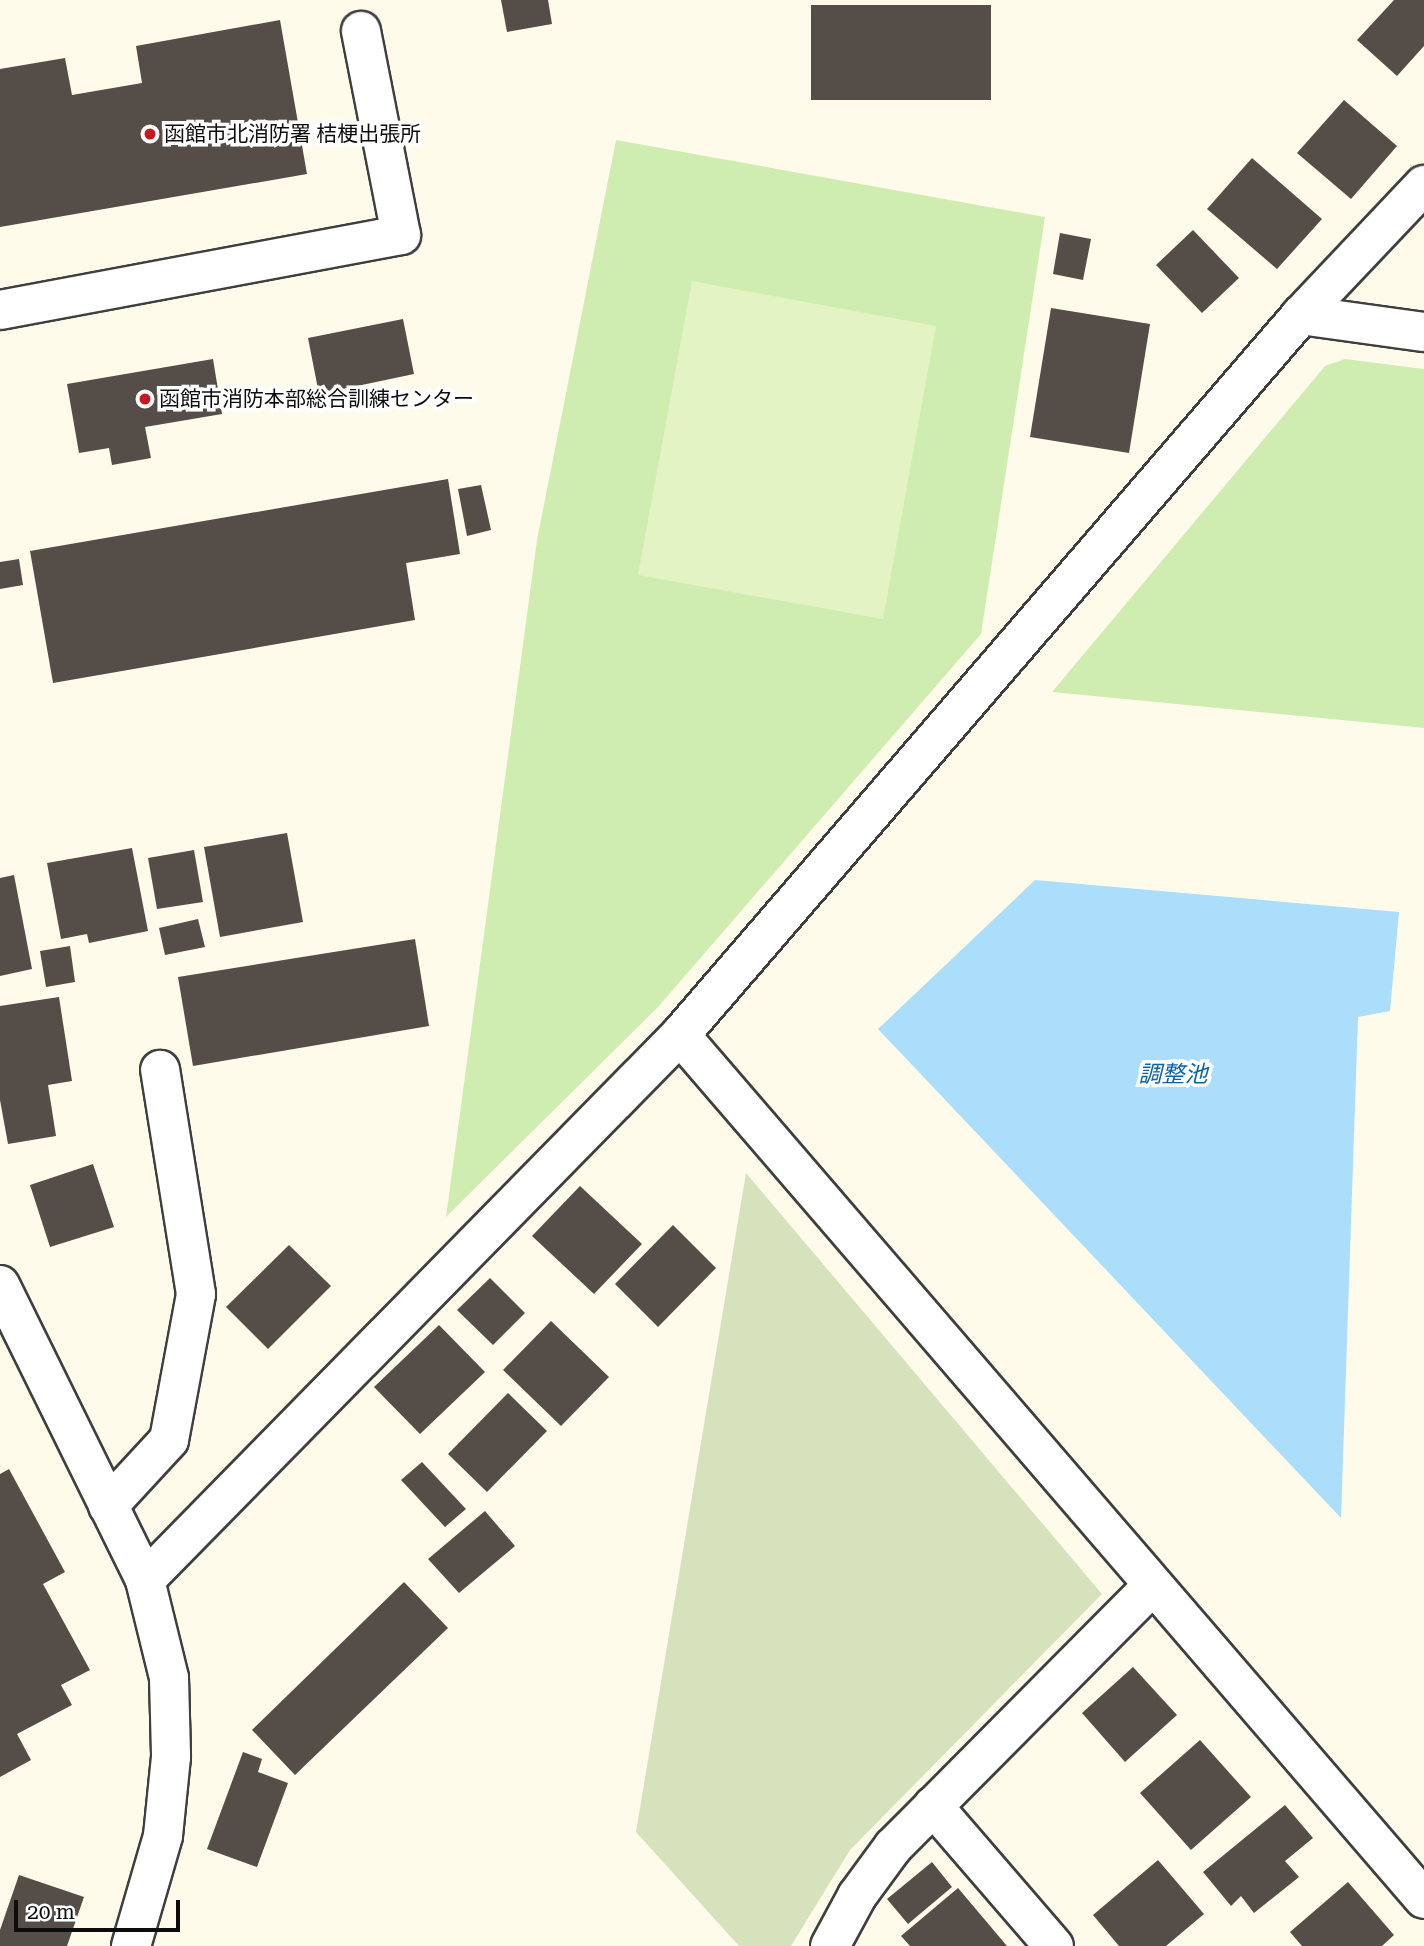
<!DOCTYPE html>
<html>
<head>
<meta charset="utf-8">
<style>
  body { margin:0 }
  #map { position:relative; width:1424px; height:1946px; overflow:hidden; background:#fffbeb; font-family:"Roboto Serif","Noto Sans JP",serif }
  div>[style] { position:absolute }
  .green>* { inset:0; background:#d0edb1 }
  .cemetery>* { inset:0; background:#d6e2bb }
  .pitch>* { inset:0; background:#e3f3c4 }
  .water>* { inset:0; background:#abdefb }
  .building>* { inset:0; background:#554d47 }
  .roads { filter:drop-shadow(2px 0 #3f3f3f) drop-shadow(-2px 0 #3f3f3f) drop-shadow(0 2px #3f3f3f) drop-shadow(0 -2px #3f3f3f) }
  .minor>* { height:38px; margin:-19px; padding:0 19px; transform-origin:19px; border-radius:19px; background:#fff }
  .dots>* { width:19px; height:19px; translate:-50% -50%; box-sizing:border-box; border:4px solid #fff; border-radius:50% }
  span { translate:-50% -50%; white-space:nowrap; text-align:center; line-height:1.15; -webkit-text-stroke:7px #fff; paint-order:stroke }
  .poi-label { font-size:21px; color:#0c0c0c }
  .left { translate:0 -50%; text-align:left }
  .water-label { font-size:23px; color:#0b64a7; font-style:italic }
  .scale { position:absolute; left:14px; top:1900px; width:166px; height:32px; box-sizing:border-box; border:4px solid #0c0c0c; border-top:0; padding-left:9px; font-size:21px; line-height:24px; white-space:nowrap; color:#0c0c0c; -webkit-text-stroke:5px #fff; paint-order:stroke }
</style>
</head>
<body>
<div id="map">
  <div class="green">
    <i style="clip-path:polygon(616px 140px,1045px 217px,981px 634px,658px 1007px,446px 1217px,537px 540px)"></i>
    <i style="clip-path:polygon(1345px 359px,1424px 369px,1424px 728px,1052px 692px,1325px 366px)"></i>
  </div>
  <div class="cemetery">
    <i style="clip-path:polygon(746px 1173px,1102px 1594px,850px 1850px,791px 1946px,739px 1946px,636px 1832px)"></i>
  </div>
  <div class="pitch">
    <i style="clip-path:polygon(692px 281px,936px 326px,883px 619px,638px 575px)"></i>
  </div>
  <div class="water">
    <i style="clip-path:polygon(1035px 880px,1399px 912px,1390px 1011px,1358px 1017px,1341px 1518px,878px 1029px)"></i>
  </div>
  <div class="building">
    <i style="clip-path:polygon(501px 0,548px 0,552px 24px,507px 32px)"></i>
    <i style="clip-path:polygon(1394px 0,1424px 0,1424px 46px,1397px 76px,1357px 40px)"></i>
    <i style="clip-path:polygon(811px 5px,991px 5px,991px 100px,811px 100px)"></i>
    <i style="clip-path:polygon(280px 20px,307px 174px,0 227px,0 69px,65px 58px,72px 95px,142px 83px,136px 46px)"></i>
    <i style="clip-path:polygon(1344px 100px,1397px 146px,1351px 199px,1297px 153px)"></i>
    <i style="clip-path:polygon(1252px 158px,1322px 219px,1277px 269px,1207px 209px)"></i>
    <i style="clip-path:polygon(1193px 230px,1239px 278px,1202px 313px,1156px 265px)"></i>
    <i style="clip-path:polygon(1060px 233px,1091px 239px,1083px 280px,1053px 274px)"></i>
    <i style="clip-path:polygon(1051px 308px,1150px 324px,1129px 453px,1030px 437px)"></i>
    <i style="clip-path:polygon(403px 319px,414px 374px,319px 394px,308px 338px)"></i>
    <i style="clip-path:polygon(213px 359px,222px 414px,145px 427px,151px 458px,112px 465px,109px 448px,79px 453px,67px 384px)"></i>
    <i style="clip-path:polygon(448px 479px,460px 554px,406px 563px,415px 620px,53px 683px,30px 551px)"></i>
    <i style="clip-path:polygon(481px 485px,491px 530px,467px 536px,458px 489px)"></i>
    <i style="clip-path:polygon(19px 559px,23px 585px,0 589px,0 562px)"></i>
    <i style="clip-path:polygon(287px 833px,303px 922px,220px 937px,204px 847px)"></i>
    <i style="clip-path:polygon(132px 848px,148px 931px,89px 943px,87px 934px,61px 939px,47px 863px)"></i>
    <i style="clip-path:polygon(194px 850px,203px 902px,157px 909px,148px 858px)"></i>
    <i style="clip-path:polygon(14px 875px,32px 969px,0 976px,0 878px)"></i>
    <i style="clip-path:polygon(198px 919px,205px 947px,165px 955px,159px 928px)"></i>
    <i style="clip-path:polygon(415px 939px,429px 1026px,193px 1066px,178px 977px)"></i>
    <i style="clip-path:polygon(70px 946px,75px 982px,46px 987px,40px 951px)"></i>
    <i style="clip-path:polygon(59px 997px,72px 1081px,48px 1085px,56px 1136px,8px 1144px,0 1100px,0 1006px)"></i>
    <i style="clip-path:polygon(93px 1164px,114px 1227px,50px 1247px,30px 1185px)"></i>
    <i style="clip-path:polygon(580px 1186px,642px 1244px,594px 1294px,532px 1236px)"></i>
    <i style="clip-path:polygon(673px 1225px,716px 1268px,658px 1327px,615px 1284px)"></i>
    <i style="clip-path:polygon(289px 1245px,331px 1286px,268px 1349px,226px 1307px)"></i>
    <i style="clip-path:polygon(490px 1278px,525px 1313px,493px 1345px,457px 1310px)"></i>
    <i style="clip-path:polygon(551px 1321px,609px 1377px,561px 1426px,503px 1370px)"></i>
    <i style="clip-path:polygon(439px 1325px,485px 1372px,420px 1434px,374px 1387px)"></i>
    <i style="clip-path:polygon(508px 1393px,547px 1431px,487px 1492px,448px 1454px)"></i>
    <i style="clip-path:polygon(422px 1462px,466px 1509px,445px 1527px,401px 1480px)"></i>
    <i style="clip-path:polygon(9px 1469px,65px 1572px,43px 1584px,90px 1670px,61px 1685px,72px 1705px,17px 1734px,31px 1760px,0 1777px,0 1474px)"></i>
    <i style="clip-path:polygon(485px 1511px,515px 1546px,459px 1593px,428px 1559px)"></i>
    <i style="clip-path:polygon(404px 1582px,448px 1628px,295px 1775px,252px 1730px)"></i>
    <i style="clip-path:polygon(1133px 1667px,1177px 1715px,1125px 1762px,1082px 1713px)"></i>
    <i style="clip-path:polygon(1200px 1740px,1251px 1797px,1191px 1850px,1140px 1793px)"></i>
    <i style="clip-path:polygon(243px 1752px,262px 1759px,258px 1772px,288px 1783px,257px 1867px,207px 1849px)"></i>
    <i style="clip-path:polygon(1285px 1805px,1313px 1838px,1285px 1861px,1299px 1877px,1254px 1913px,1241px 1896px,1231px 1906px,1203px 1872px)"></i>
    <i style="clip-path:polygon(1158px 1860px,1204px 1914px,1166px 1946px,1119px 1946px,1093px 1915px)"></i>
    <i style="clip-path:polygon(932px 1862px,952px 1887px,908px 1924px,887px 1899px)"></i>
    <i style="clip-path:polygon(19px 1875px,84px 1897px,67px 1946px,0 1946px,0 1930px)"></i>
    <i style="clip-path:polygon(1348px 1882px,1394px 1935px,1382px 1946px,1302px 1946px,1290px 1932px)"></i>
    <i style="clip-path:polygon(958px 1888px,1007px 1946px,910px 1946px,901px 1936px)"></i>
  </div>
  <div class="roads">
    <div class="minor">
      <i style="left:0;top:310px;width:408px;rotate:-10.6deg"></i>
      <i style="left:401px;top:235px;width:208px;rotate:-101.1deg"></i>
      <i style="left:1301px;top:315px;width:124px;rotate:7.9deg"></i>
      <i style="left:680px;top:1035px;width:1140px;rotate:49.27deg"></i>
      <i style="left:0;top:1285px;width:329px;rotate:63.8deg"></i>
      <i style="left:145px;top:1580px;width:101px;rotate:76.2deg"></i>
      <i style="left:169px;top:1678px;width:79px;rotate:88.5deg"></i>
      <i style="left:171px;top:1757px;width:79px;rotate:95.8deg"></i>
      <i style="left:163px;top:1836px;width:115px;rotate:106.2deg"></i>
      <i style="left:108px;top:1506px;width:90px;rotate:-47.3deg"></i>
      <i style="left:169px;top:1440px;width:148px;rotate:-79.5deg"></i>
      <i style="left:196px;top:1294px;width:227px;rotate:-99.1deg"></i>
      <i style="left:145px;top:1580px;width:764px;rotate:-45.53deg"></i>
      <i style="left:680px;top:1035px;width:951px;rotate:-49.22deg"></i>
      <i style="left:1301px;top:315px;width:179px;rotate:-46.6deg"></i>
      <i style="left:933px;top:1806px;width:185px;rotate:49.2deg"></i>
      <i style="left:830px;top:1946px;width:57px;rotate:-61.6deg"></i>
      <i style="left:857px;top:1896px;width:61px;rotate:-53.7deg"></i>
      <i style="left:893px;top:1847px;width:369px;rotate:-45.2deg"></i>
    </div>
  </div>
  <div class="dots">
    <i style="left:150px;top:134px;background:#c71922"></i>
    <i style="left:145px;top:399px;background:#c71922"></i>
  </div>
  <div class="poi-label">
    <span class="left" style="left:164px;top:134px">函館市北消防署 桔梗出張所</span>
    <span class="left" style="left:159px;top:399px">函館市消防本部総合訓練センター</span>
  </div>
  <div class="water-label">
    <span style="left:1173px;top:1075px">調整池</span>
  </div>
  <div class="scale">20 m</div>
</div>
</body>
</html>
